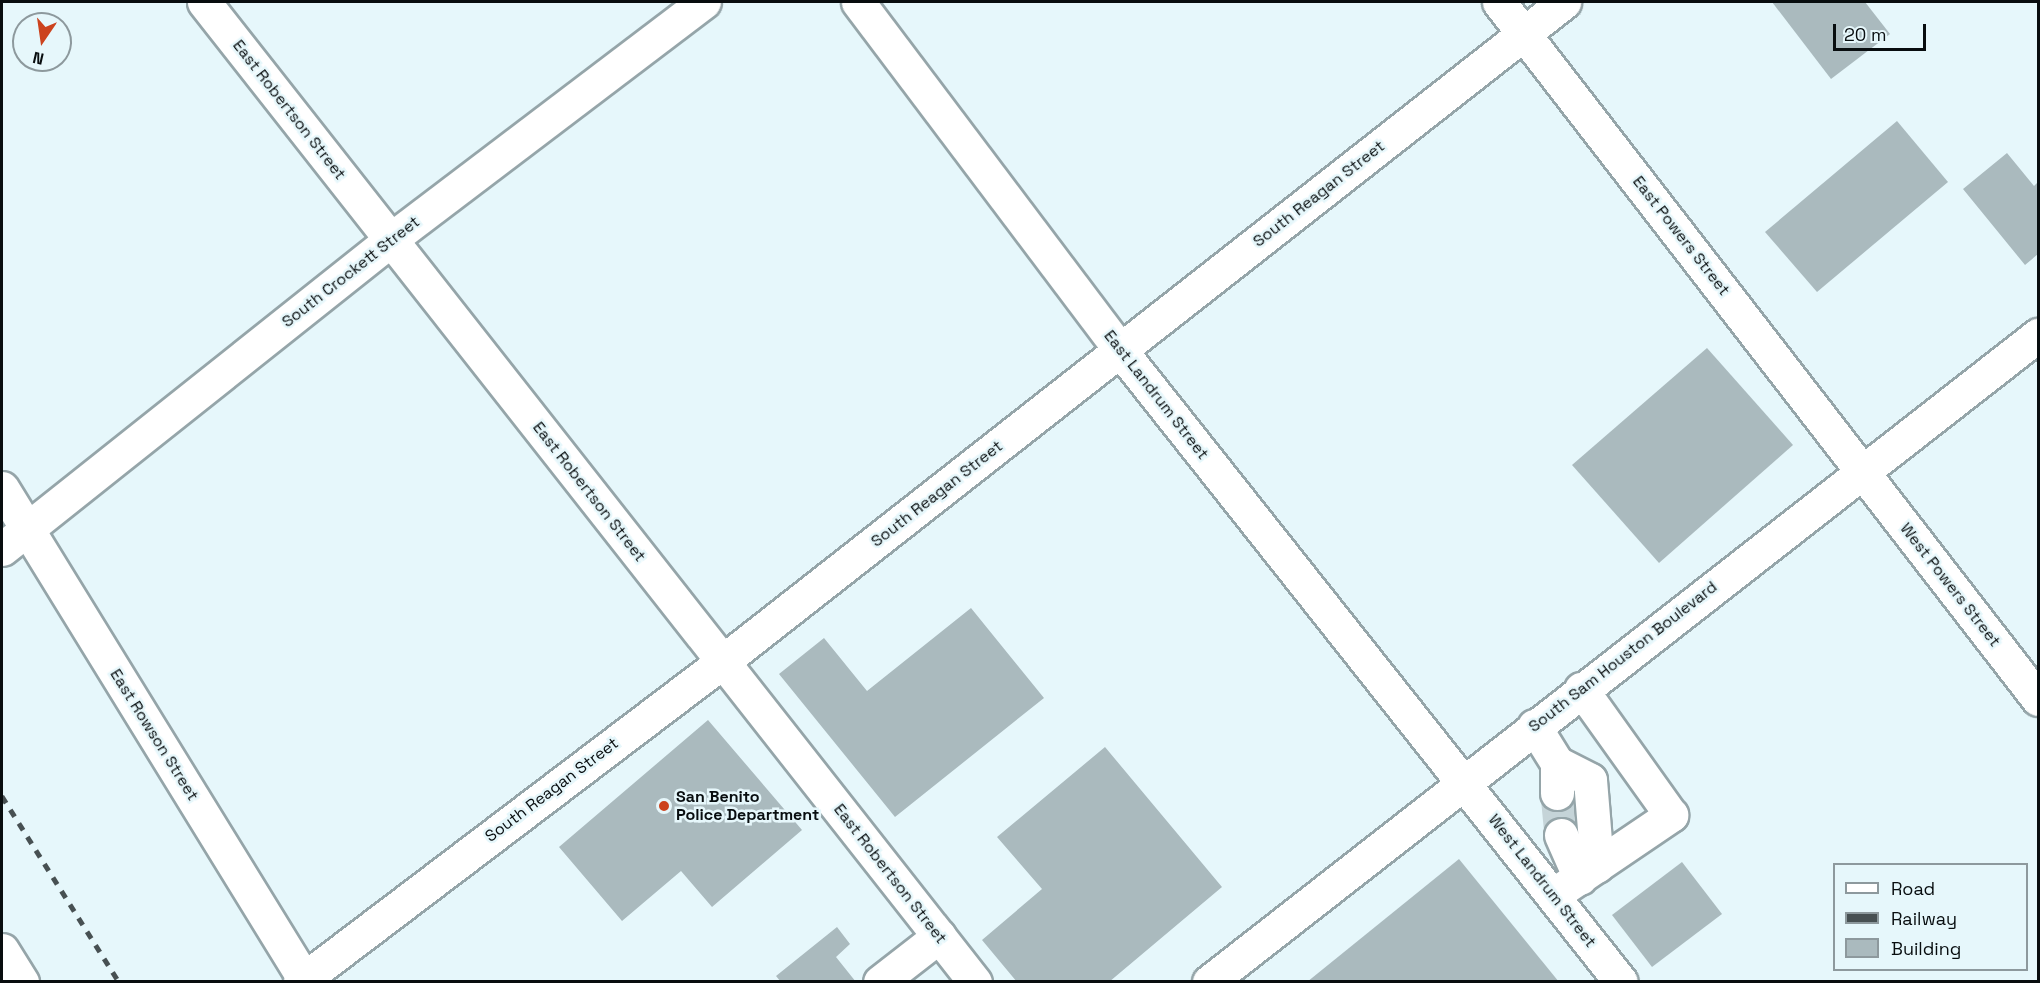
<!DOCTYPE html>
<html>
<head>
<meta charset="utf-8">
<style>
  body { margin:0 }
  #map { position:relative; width:2040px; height:983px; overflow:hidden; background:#e6f7fb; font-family:"Space Grotesk",sans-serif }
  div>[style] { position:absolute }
  .building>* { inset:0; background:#aababe }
  .minor-tunnel>* { height:33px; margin-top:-16.5px; transform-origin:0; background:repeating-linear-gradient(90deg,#c5d4d8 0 33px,transparent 0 49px) }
  .roads { filter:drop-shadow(2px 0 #95a5a9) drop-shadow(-2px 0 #95a5a9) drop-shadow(0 2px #95a5a9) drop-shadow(0 -2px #95a5a9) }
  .minor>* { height:33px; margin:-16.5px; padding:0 16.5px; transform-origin:16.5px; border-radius:16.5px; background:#fff }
  .major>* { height:33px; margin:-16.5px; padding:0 16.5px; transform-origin:16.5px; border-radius:16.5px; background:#fff }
  .rail>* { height:4.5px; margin-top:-2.25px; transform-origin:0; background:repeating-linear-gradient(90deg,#475052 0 8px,transparent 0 16px) }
  .dots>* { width:16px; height:16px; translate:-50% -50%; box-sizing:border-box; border:3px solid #e6f7fb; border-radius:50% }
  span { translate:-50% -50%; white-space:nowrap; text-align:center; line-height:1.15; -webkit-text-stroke:5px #e6f7fb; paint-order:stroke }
  .street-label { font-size:16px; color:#080d0f }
  .poi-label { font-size:16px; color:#080d0f; font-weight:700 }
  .left { translate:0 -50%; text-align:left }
  .frame { position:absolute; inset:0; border:3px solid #080d0f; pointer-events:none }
  .legend { position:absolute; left:1833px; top:863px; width:195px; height:108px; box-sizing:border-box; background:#e6f7fb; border:2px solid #8d999d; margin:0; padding:8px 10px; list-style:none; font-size:18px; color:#080d0f }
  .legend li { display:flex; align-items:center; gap:12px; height:30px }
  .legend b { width:30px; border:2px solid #8d999d }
  .north { position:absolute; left:12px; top:12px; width:60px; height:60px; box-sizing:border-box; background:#e6f7fb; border:2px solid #8d999d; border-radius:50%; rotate:193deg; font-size:16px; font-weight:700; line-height:24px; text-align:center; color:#080d0f }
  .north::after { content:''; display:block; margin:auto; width:21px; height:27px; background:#cc431e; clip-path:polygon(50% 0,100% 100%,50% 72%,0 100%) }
  .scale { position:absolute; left:1833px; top:24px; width:93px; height:27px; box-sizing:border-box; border:3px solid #080d0f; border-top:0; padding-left:8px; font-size:18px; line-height:21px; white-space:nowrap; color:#080d0f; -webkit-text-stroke:4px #e6f7fb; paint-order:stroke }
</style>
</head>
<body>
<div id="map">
  <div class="building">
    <i style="clip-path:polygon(1772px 2px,1865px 2px,1890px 34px,1831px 79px)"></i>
    <i style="clip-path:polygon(1897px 121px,1948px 182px,1817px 292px,1765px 232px)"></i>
    <i style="clip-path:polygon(2007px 153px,2034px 186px,2038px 182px,2038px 254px,2025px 265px,1963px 189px)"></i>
    <i style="clip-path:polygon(1707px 348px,1793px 445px,1659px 563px,1572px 465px)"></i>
    <i style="clip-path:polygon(971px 608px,1044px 698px,895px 817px,779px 674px,824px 638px,867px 691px)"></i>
    <i style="clip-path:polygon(708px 720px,802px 830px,712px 907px,681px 871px,622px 921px,559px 847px)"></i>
    <i style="clip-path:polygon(1105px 747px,1222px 887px,1109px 982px,1017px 982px,982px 940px,1042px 889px,997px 837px)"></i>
    <i style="clip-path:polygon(1459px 859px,1559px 982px,1307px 982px)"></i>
    <i style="clip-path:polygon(1682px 862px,1722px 914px,1652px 967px,1612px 915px)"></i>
    <i style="clip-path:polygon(837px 927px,850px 944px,836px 957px,856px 982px,781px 982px,776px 976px)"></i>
  </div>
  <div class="minor-tunnel">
    <i style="left:1557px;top:793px;width:42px;rotate:84.6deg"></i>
  </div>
  <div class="roads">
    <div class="minor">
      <i style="left:204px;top:2px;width:1247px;rotate:51.81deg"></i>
      <i style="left:858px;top:2px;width:436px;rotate:53deg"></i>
      <i style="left:1120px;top:350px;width:806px;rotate:51.6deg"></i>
      <i style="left:1499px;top:2px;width:881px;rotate:52.28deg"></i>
      <i style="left:2px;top:488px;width:580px;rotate:58.39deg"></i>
      <i style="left:2px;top:549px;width:496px;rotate:-38.5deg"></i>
      <i style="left:390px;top:240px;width:394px;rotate:-37.2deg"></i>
      <i style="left:1534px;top:726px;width:44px;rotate:58.1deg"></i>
      <i style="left:1557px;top:763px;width:30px;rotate:90deg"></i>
      <i style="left:1557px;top:763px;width:37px;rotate:27deg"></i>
      <i style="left:1590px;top:780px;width:86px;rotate:85.3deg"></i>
      <i style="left:1561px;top:835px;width:47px;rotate:66.2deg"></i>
      <i style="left:1553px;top:895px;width:143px;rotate:-34.1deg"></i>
      <i style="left:1671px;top:815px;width:155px;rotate:-125.5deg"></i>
      <i style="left:2px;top:950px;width:38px;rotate:58deg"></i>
      <i style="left:300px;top:982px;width:530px;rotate:-37.17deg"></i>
      <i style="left:722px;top:662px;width:1070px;rotate:-38.09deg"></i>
      <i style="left:880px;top:982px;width:75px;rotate:-37.9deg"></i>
    </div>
    <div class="major">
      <i style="left:1209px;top:982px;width:1052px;rotate:-37.97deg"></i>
    </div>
  </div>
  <div class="rail">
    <i style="left:2px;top:796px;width:220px;rotate:57.8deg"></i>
  </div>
  <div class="dots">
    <i style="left:664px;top:806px;background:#cc431e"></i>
  </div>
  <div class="street-label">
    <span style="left:289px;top:110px;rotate:52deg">East Robertson Street</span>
    <span style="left:1319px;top:194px;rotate:-38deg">South Reagan Street</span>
    <span style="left:1681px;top:236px;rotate:52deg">East Powers Street</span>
    <span style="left:351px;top:272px;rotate:-38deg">South Crockett Street</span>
    <span style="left:1156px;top:395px;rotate:52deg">East Landrum Street</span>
    <span style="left:589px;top:492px;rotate:52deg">East Robertson Street</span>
    <span style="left:937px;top:494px;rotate:-38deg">South Reagan Street</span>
    <span style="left:1950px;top:585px;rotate:52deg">West Powers Street</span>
    <span style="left:1623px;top:657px;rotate:-38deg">South Sam Houston Boulevard</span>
    <span style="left:154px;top:735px;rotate:58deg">East Rowson Street</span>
    <span style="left:552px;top:790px;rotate:-37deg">South Reagan Street</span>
    <span style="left:890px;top:874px;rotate:52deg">East Robertson Street</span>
    <span style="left:1542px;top:881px;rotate:52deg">West Landrum Street</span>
  </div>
  <div class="poi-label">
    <span class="left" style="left:676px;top:806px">San Benito<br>Police Department</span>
  </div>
  <div class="frame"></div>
  <ul class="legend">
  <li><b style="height:8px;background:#fff"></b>Road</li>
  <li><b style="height:8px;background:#475052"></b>Railway</li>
  <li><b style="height:16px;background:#aababe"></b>Building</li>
  </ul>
  <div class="north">N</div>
  <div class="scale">20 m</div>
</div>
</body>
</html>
